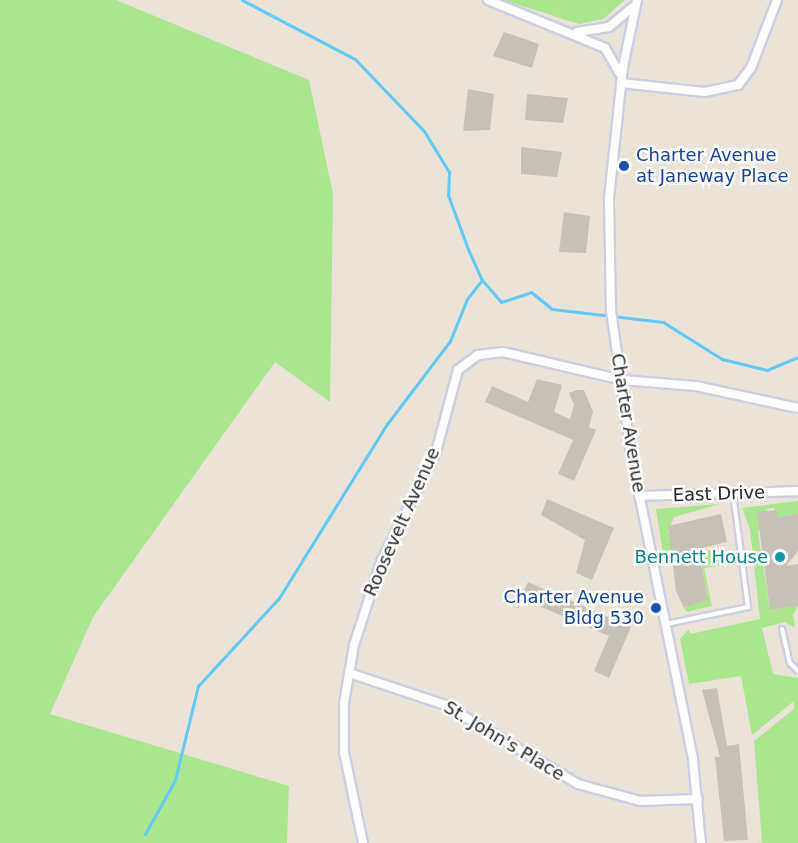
<!DOCTYPE html>
<html>
<head>
<meta charset="utf-8">
<style>
  body { margin:0 }
  #map { position:relative; width:798px; height:843px; overflow:hidden; background:#ebe3d7; font-family:"DejaVu Sans",sans-serif }
  div>[style] { position:absolute }
  .green>* { inset:0; background:#aae68e }
  .stream>* { height:3px; margin:-1.5px; padding:0 1.5px; transform-origin:1.5px; border-radius:1.5px; background:#61caf6 }
  .building>* { inset:0; background:#c6c0b7 }
  .roads { filter:drop-shadow(2px 0 #cccfe2) drop-shadow(-2px 0 #cccfe2) drop-shadow(0 2px #cccfe2) drop-shadow(0 -2px #cccfe2) }
  .lane>* { height:4px; margin:-2px; padding:0 2px; transform-origin:2px; border-radius:2px; background:#fff }
  .street>* { height:8px; margin:-4px; padding:0 4px; transform-origin:4px; border-radius:4px; background:#fff }
  .dots>* { width:16px; height:16px; translate:-50% -50%; box-sizing:border-box; border:3px solid #fff; border-radius:50% }
  span { translate:-50% -50%; white-space:nowrap; text-align:center; line-height:1.15; -webkit-text-stroke:5px #fff; paint-order:stroke }
  .transit-label { font-size:18px; color:#164399 }
  .left { translate:0 -50%; text-align:left }
  .right { translate:-100% -50%; text-align:right }
  .street-label { font-size:18px; color:#272727 }
  .culture-label { font-size:18px; color:#0d838f }
</style>
</head>
<body>
<div id="map">
  <div class="green">
    <i style="clip-path:polygon(0 0,116px 0,309px 80px,333px 194px,330px 402px,275px 362px,93px 617px,50px 714px,289px 786px,287px 843px,0 843px)"></i>
    <i style="clip-path:polygon(503px 0,625px 0,603px 19px,579px 24px)"></i>
    <i style="clip-path:polygon(798px 501px,798px 514px,778px 517px,774px 508px,767px 509px,758px 532px,770px 610px,798px 606px,793px 614px,795px 628px,785px 622px,762px 628px,773px 674px,798px 678px,798px 843px,755px 843px,762px 842px,754px 741px,794px 709px,794px 701px,752px 735px,741px 676px,689px 684px,680px 639px,689px 629px,690px 634px,760px 619px,750px 529px,742px 508px)"></i>
    <i style="clip-path:polygon(720px 504px,674px 517px,668px 532px,676px 549px,665px 551px,664px 560px,656px 509px)"></i>
    <i style="clip-path:polygon(709px 550px,722px 565px,704px 568px,712px 606px,687px 612px,684px 608px,708px 597px,700px 559px,689px 555px)"></i>
  </div>
  <div class="stream">
    <i style="left:242px;top:0;width:127px;rotate:27.6deg"></i>
    <i style="left:355px;top:59px;width:100px;rotate:46.2deg"></i>
    <i style="left:424px;top:131px;width:48px;rotate:58.6deg"></i>
    <i style="left:449px;top:172px;width:23px;rotate:92deg"></i>
    <i style="left:448px;top:195px;width:58px;rotate:69.7deg"></i>
    <i style="left:468px;top:249px;width:34px;rotate:66deg"></i>
    <i style="left:482px;top:280px;width:29px;rotate:49deg"></i>
    <i style="left:501px;top:302px;width:32px;rotate:-18deg"></i>
    <i style="left:531px;top:292px;width:27px;rotate:39deg"></i>
    <i style="left:552px;top:309px;width:112px;rotate:6.7deg"></i>
    <i style="left:663px;top:322px;width:70px;rotate:32.1deg"></i>
    <i style="left:722px;top:359px;width:46px;rotate:13.7deg"></i>
    <i style="left:767px;top:370px;width:34px;rotate:-23deg"></i>
    <i style="left:145px;top:834px;width:62px;rotate:-60.9deg"></i>
    <i style="left:175px;top:780px;width:97px;rotate:-76.3deg"></i>
    <i style="left:198px;top:686px;width:120px;rotate:-47.4deg"></i>
    <i style="left:279px;top:598px;width:205px;rotate:-58.2deg"></i>
    <i style="left:387px;top:424px;width:104px;rotate:-52.8deg"></i>
    <i style="left:450px;top:341px;width:45px;rotate:-68deg"></i>
    <i style="left:467px;top:299px;width:24px;rotate:-52deg"></i>
  </div>
  <div class="building">
    <i style="clip-path:polygon(504px 32px,539px 44px,532px 68px,493px 56px)"></i>
    <i style="clip-path:polygon(468px 89px,494px 94px,490px 130px,463px 131px)"></i>
    <i style="clip-path:polygon(527px 94px,568px 98px,563px 123px,525px 120px)"></i>
    <i style="clip-path:polygon(521px 147px,562px 152px,557px 177px,521px 174px)"></i>
    <i style="clip-path:polygon(564px 212px,590px 216px,586px 253px,559px 252px)"></i>
    <i style="clip-path:polygon(537px 379px,562px 385px,554px 412px,570px 419px,574px 405px,569px 393px,577px 390px,584px 390px,593px 412px,589px 427px,596px 430px,574px 481px,558px 474px,573px 440px,485px 402px,492px 386px,528px 402px)"></i>
    <i style="clip-path:polygon(547px 499px,614px 528px,592px 580px,576px 573px,585px 540px,541px 515px)"></i>
    <i style="clip-path:polygon(777px 510px,778px 517px,798px 514px,798px 551px,786px 566px,798px 564px,798px 606px,770px 610px,757px 512px)"></i>
    <i style="clip-path:polygon(721px 514px,727px 542px,698px 549px,708px 599px,684px 608px,676px 591px,668px 526px)"></i>
    <i style="clip-path:polygon(528px 582px,631px 627px,609px 678px,594px 671px,609px 636px,521px 598px)"></i>
    <i style="clip-path:polygon(717px 688px,727px 746px,739px 744px,748px 840px,724px 841px,715px 757px,720px 757px,702px 690px)"></i>
  </div>
  <div class="roads">
    <div class="lane">
      <i style="left:666px;top:624px;width:84px;rotate:-11.7deg"></i>
      <i style="left:748px;top:607px;width:115px;rotate:-97.5deg"></i>
      <i style="left:782px;top:629px;width:35px;rotate:77deg"></i>
      <i style="left:790px;top:663px;width:11px;rotate:45deg"></i>
    </div>
    <div class="street">
      <i style="left:488px;top:0;width:126px;rotate:22.3deg"></i>
      <i style="left:605px;top:48px;width:30px;rotate:60deg"></i>
      <i style="left:637px;top:0;width:68px;rotate:101.8deg"></i>
      <i style="left:623px;top:67px;width:133px;rotate:96.1deg"></i>
      <i style="left:609px;top:199px;width:111px;rotate:89deg"></i>
      <i style="left:611px;top:310px;width:145px;rotate:82.1deg"></i>
      <i style="left:631px;top:454px;width:312px;rotate:78.5deg"></i>
      <i style="left:693px;top:760px;width:83px;rotate:84.5deg"></i>
      <i style="left:577px;top:32px;width:32px;rotate:-9deg"></i>
      <i style="left:609px;top:27px;width:30px;rotate:-40deg"></i>
      <i style="left:621px;top:83px;width:84px;rotate:6.1deg"></i>
      <i style="left:705px;top:92px;width:34px;rotate:-12deg"></i>
      <i style="left:738px;top:85px;width:21px;rotate:-53deg"></i>
      <i style="left:751px;top:68px;width:73px;rotate:-69.1deg"></i>
      <i style="left:639px;top:496px;width:159px;rotate:-1.8deg"></i>
      <i style="left:349px;top:673px;width:101px;rotate:18.4deg"></i>
      <i style="left:445px;top:705px;width:155px;rotate:30.7deg"></i>
      <i style="left:578px;top:784px;width:64px;rotate:15.3deg"></i>
      <i style="left:640px;top:801px;width:58px;rotate:-2deg"></i>
      <i style="left:363px;top:843px;width:93px;rotate:-101.8deg"></i>
      <i style="left:344px;top:752px;width:49px;rotate:-90deg"></i>
      <i style="left:344px;top:703px;width:59px;rotate:-80.2deg"></i>
      <i style="left:354px;top:645px;width:87px;rotate:-72deg"></i>
      <i style="left:381px;top:562px;width:123px;rotate:-63.4deg"></i>
      <i style="left:436px;top:452px;width:85px;rotate:-75deg"></i>
      <i style="left:458px;top:370px;width:25px;rotate:-37deg"></i>
      <i style="left:478px;top:355px;width:25px;rotate:-7deg"></i>
      <i style="left:503px;top:352px;width:122px;rotate:13.2deg"></i>
      <i style="left:622px;top:380px;width:74px;rotate:4.6deg"></i>
      <i style="left:696px;top:386px;width:104px;rotate:12.2deg"></i>
    </div>
  </div>
  <div class="dots">
    <i style="left:624px;top:166px;background:#1a4fb4"></i>
    <i style="left:780px;top:557px;background:#0f9aa8"></i>
    <i style="left:656px;top:608px;background:#1a4fb4"></i>
  </div>
  <div class="transit-label">
    <span class="left" style="left:636px;top:166px">Charter Avenue<br>at Janeway Place</span>
    <span class="right" style="left:644px;top:608px">Charter Avenue<br>Bldg 530</span>
  </div>
  <div class="street-label">
    <span style="left:628px;top:423px;rotate:81deg">Charter Avenue</span>
    <span style="left:719px;top:494px;rotate:-2deg">East Drive</span>
    <span style="left:402px;top:522px;rotate:-66deg">Roosevelt Avenue</span>
    <span style="left:504px;top:741px;rotate:31deg">St. John's Place</span>
  </div>
  <div class="culture-label">
    <span class="right" style="left:768px;top:557px">Bennett House</span>
  </div>
</div>
</body>
</html>
